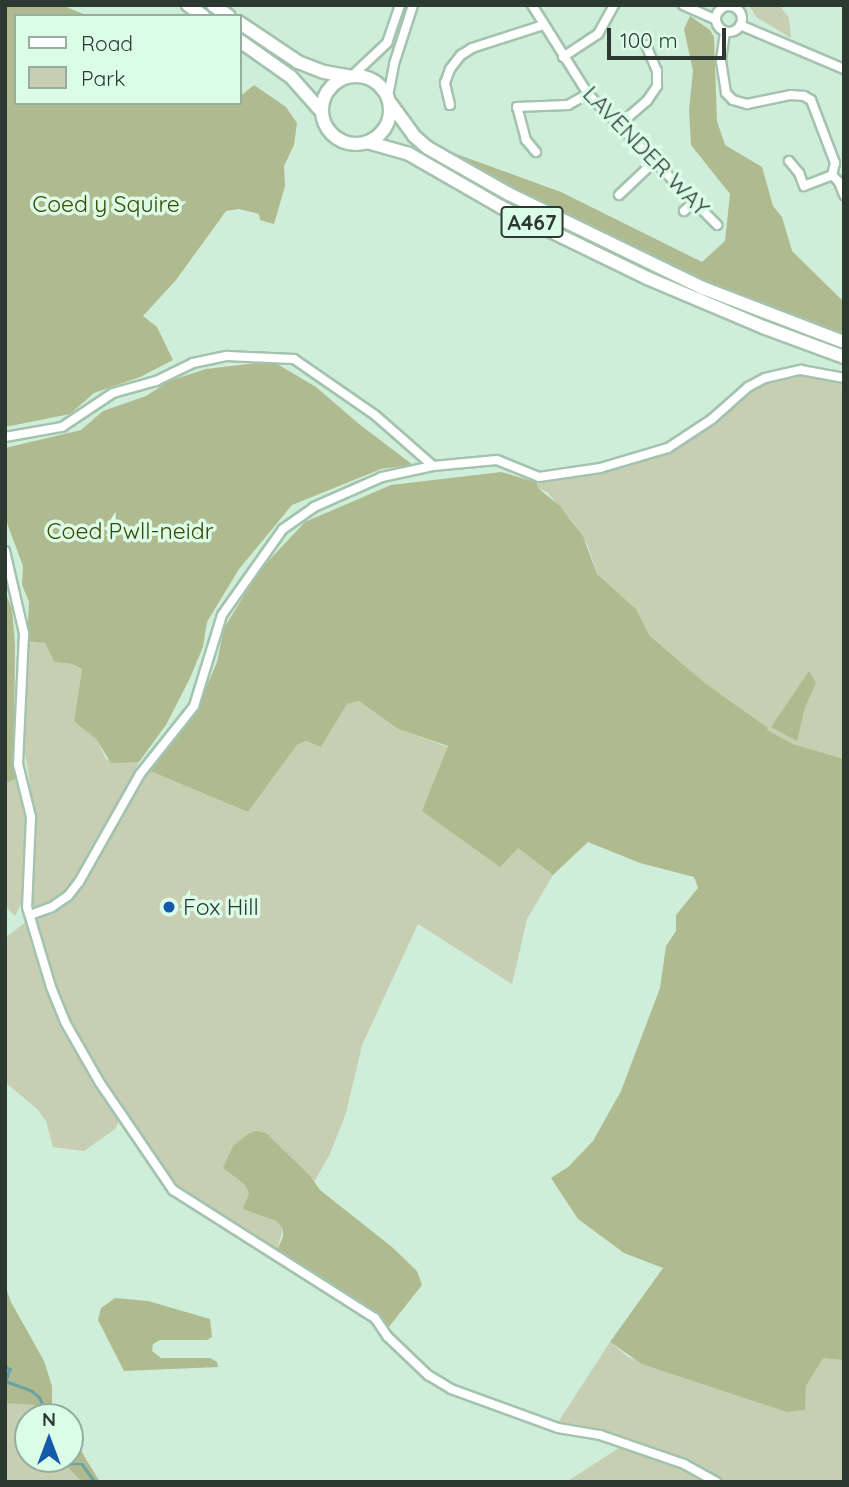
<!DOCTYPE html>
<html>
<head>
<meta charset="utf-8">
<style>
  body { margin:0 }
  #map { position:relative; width:849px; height:1487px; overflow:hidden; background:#ceeeda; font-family:Quicksand,sans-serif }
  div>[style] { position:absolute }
  .green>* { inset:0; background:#c7ceb1 }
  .forest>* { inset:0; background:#b0ba8f }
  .stream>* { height:2.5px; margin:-1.25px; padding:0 1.25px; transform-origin:1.25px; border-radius:1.25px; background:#6aa3a4 }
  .roads { filter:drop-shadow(2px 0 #a4c3af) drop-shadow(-2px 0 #a4c3af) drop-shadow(0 2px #a4c3af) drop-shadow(0 -2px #a4c3af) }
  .street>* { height:8px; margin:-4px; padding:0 4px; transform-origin:4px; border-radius:4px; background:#fff }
  .street>.ring { margin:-4px; padding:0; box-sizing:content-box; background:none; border:8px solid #fff; border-radius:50% }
  .primary>* { height:12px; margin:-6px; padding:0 6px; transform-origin:6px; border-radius:6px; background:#fff }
  .primary>.ring { margin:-6px; padding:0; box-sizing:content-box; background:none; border:12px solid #fff; border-radius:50% }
  .dots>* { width:19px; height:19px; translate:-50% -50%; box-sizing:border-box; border:4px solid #dbfce7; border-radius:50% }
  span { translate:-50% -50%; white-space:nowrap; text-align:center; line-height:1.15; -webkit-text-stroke:7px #dbfce7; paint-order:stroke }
  .shield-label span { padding:2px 5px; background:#dbfce7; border:2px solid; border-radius:5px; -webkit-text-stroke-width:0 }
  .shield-label { font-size:21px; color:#2c3931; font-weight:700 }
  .street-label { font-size:23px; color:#2c3931 }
  .park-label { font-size:23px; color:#3d4700 }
  .poi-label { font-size:23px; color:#2c3931 }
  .left { translate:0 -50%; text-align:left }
  .frame { position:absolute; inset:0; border:7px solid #2c3931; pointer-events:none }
  .legend { position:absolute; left:14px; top:14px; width:228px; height:91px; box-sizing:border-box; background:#dbfce7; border:2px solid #95ae9e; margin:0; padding:9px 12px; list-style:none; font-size:21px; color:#2c3931 }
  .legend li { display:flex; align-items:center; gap:14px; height:35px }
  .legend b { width:35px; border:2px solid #95ae9e }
  .north { position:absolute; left:14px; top:1403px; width:70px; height:70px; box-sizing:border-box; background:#dbfce7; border:2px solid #95ae9e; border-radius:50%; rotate:0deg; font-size:19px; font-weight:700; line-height:28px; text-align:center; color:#2c3931 }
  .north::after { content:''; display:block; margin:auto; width:24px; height:32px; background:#155aaa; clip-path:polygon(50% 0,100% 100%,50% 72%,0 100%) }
  .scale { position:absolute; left:607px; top:28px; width:119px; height:32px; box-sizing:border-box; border:4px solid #2c3931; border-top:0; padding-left:9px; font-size:21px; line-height:24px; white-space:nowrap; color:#2c3931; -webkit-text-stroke:5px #dbfce7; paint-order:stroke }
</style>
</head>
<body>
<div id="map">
  <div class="green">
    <i style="clip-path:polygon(749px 5px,779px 5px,789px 18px,791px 38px,756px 17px)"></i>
    <i style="clip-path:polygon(803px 374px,844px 385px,844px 759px,793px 744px,766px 730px,722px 698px,650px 636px,636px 609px,597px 574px,588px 546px,575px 524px,547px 492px,539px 489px,536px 482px,608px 470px,685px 443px,713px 424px,745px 394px,769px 382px)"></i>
    <i style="clip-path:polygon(40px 640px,45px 643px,54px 662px,72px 664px,82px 669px,74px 720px,96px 739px,106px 759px,115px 762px,139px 762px,79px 878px,59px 899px,36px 912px,32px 901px,34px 811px,24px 745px,27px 641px)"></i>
    <i style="clip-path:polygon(359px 701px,398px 729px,448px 747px,518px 848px,553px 875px,527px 919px,512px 984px,418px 924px,362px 1045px,346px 1113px,330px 1154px,314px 1182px,309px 1175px,223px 1168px,244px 1184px,249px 1193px,244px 1209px,276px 1221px,283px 1229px,277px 1250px,174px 1188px,105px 1084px,67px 1021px,55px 990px,37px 919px,70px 898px,86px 879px,140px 782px,150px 771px,248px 812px,297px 745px,306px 741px,321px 747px,347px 704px)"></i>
    <i style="clip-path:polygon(17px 778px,24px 793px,29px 836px,24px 898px,15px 916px,5px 906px,5px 784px)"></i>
    <i style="clip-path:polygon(27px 921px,51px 998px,68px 1036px,120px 1119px,115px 1129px,84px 1151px,53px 1147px,46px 1121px,37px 1109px,5px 1082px,5px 938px)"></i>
    <i style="clip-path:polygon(610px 1342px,628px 1357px,787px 1412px,804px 1410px,806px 1386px,823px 1357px,844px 1360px,844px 1482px,722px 1482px,703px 1469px,610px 1433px,557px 1424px)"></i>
    <i style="clip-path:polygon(23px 1402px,43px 1405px,46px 1411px,35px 1413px,37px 1417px,28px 1417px,28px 1459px,60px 1459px,82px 1482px,5px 1482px,5px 1403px)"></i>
    <i style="clip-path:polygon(622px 1446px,691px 1470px,711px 1482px,566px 1482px)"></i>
  </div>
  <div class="forest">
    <i style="clip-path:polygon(5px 5px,62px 5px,88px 16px,16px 16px,16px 103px,240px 103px,240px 93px,243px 94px,254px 85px,286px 107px,297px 123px,294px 145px,284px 166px,285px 186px,274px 224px,260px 220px,259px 214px,239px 209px,226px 211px,176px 280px,143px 316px,157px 327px,173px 360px,140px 377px,94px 393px,70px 414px,5px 427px)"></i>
    <i style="clip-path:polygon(690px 16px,710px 30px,714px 37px,717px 121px,725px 145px,762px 167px,773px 206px,782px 217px,792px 251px,844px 302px,844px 342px,790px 323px,725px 290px,657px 261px,511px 187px,451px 152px,561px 192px,702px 262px,725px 241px,730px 194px,691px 145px,689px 110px,693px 71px,684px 29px)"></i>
    <i style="clip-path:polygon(272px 361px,316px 387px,359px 424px,413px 465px,381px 469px,292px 505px,239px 569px,207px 622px,203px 647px,190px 678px,166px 725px,139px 762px,111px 763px,96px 739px,74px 721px,82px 669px,72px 664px,54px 662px,45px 643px,27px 641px,29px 602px,22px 585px,23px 566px,7px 523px,5px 448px,81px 430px,103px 411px,146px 396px,169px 381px,206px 369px)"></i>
    <i style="clip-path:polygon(501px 472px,536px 482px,539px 489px,560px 506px,583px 536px,597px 574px,636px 609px,650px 636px,706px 684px,768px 728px,767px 730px,793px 744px,844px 759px,844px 1360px,823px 1358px,806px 1386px,805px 1410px,787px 1412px,642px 1364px,610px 1342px,663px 1268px,624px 1253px,578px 1219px,551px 1178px,568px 1167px,593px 1141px,621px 1091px,660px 988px,666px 946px,676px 931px,676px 915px,698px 888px,694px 877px,640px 863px,588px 842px,553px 875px,518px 848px,500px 867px,422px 811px,448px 746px,398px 729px,359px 701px,347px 704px,321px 747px,306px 741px,297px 745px,248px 812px,150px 771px,196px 711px,217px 662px,224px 628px,259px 571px,305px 522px,391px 485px)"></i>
    <i style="clip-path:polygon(5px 592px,12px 608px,15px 645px,14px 756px,17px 778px,5px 784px)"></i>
    <i style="clip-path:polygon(809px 671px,816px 683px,805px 707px,797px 741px,771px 727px)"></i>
    <i style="clip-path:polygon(256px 1131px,266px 1133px,310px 1176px,320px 1190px,392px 1247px,417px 1271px,422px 1285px,388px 1328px,380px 1316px,277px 1250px,283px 1237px,283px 1229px,276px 1221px,243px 1209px,249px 1193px,244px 1184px,223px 1168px,233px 1146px,248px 1134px)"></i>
    <i style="clip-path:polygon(5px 1285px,11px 1302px,44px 1361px,52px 1386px,52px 1406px,5px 1403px)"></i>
    <i style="clip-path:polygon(115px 1298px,148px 1301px,210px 1319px,212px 1337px,207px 1340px,160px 1340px,153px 1344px,152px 1351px,161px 1358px,210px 1358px,217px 1362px,218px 1367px,124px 1371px,98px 1320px,101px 1308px)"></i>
    <i style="clip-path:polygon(70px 1430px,84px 1456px,100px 1482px,82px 1482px,60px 1459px,70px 1459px)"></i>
  </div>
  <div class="stream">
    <i style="left:5px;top:1366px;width:6px;rotate:31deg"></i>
    <i style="left:10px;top:1369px;width:13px;rotate:108deg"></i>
    <i style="left:6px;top:1381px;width:28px;rotate:21deg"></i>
    <i style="left:32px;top:1391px;width:11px;rotate:41deg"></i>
    <i style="left:40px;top:1398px;width:21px;rotate:67deg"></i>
    <i style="left:67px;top:1459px;width:6px;rotate:51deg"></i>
    <i style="left:71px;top:1464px;width:11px"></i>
    <i style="left:82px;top:1464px;width:22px;rotate:54deg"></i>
  </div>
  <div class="roads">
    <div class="street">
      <i style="left:532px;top:5px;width:105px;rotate:57.8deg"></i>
      <i style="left:588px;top:94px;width:184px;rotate:45.4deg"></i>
      <i style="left:683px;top:5px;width:36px;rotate:24deg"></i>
      <i class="ring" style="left:716px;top:6px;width:18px;height:18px"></i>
      <i style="left:740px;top:25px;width:113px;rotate:22.9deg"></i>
      <i style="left:725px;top:32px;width:29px;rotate:98deg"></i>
      <i style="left:721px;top:61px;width:32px;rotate:81deg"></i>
      <i style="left:726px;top:93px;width:10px;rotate:45deg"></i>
      <i style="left:733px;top:100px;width:15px;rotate:16deg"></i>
      <i style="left:747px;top:104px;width:45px;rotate:-11.6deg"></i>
      <i style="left:791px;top:95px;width:13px;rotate:4deg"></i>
      <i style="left:804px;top:96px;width:8px;rotate:30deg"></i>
      <i style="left:811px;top:100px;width:67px;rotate:69.1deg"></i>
      <i style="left:835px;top:163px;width:12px;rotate:104deg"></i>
      <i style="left:832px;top:175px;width:10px;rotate:45deg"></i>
      <i style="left:839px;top:182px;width:14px;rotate:69deg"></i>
      <i style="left:563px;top:57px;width:42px;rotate:-33.3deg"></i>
      <i style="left:598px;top:34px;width:33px;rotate:-61deg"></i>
      <i style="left:353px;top:75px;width:47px;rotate:-43.3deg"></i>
      <i style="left:387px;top:43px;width:40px;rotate:-71.1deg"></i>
      <i style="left:388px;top:96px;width:33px;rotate:-79deg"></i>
      <i style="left:394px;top:64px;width:62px;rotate:-72.1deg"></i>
      <i style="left:450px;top:105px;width:23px;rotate:-103deg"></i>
      <i style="left:445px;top:83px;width:15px;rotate:-70deg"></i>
      <i style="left:450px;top:69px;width:18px;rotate:-52deg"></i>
      <i style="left:461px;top:55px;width:13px;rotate:-32deg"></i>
      <i style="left:472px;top:48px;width:75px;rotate:-17.9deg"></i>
      <i style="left:618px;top:126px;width:38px;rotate:-41deg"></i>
      <i style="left:647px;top:101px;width:18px;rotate:-56deg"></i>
      <i style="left:657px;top:86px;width:15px;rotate:-90deg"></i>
      <i style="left:657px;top:71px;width:28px;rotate:-113deg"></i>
      <i style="left:536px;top:152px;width:16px;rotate:-130deg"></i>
      <i style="left:526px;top:140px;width:34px;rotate:-105deg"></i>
      <i style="left:517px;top:107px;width:51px;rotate:-2.2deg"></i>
      <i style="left:568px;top:105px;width:23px;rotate:-29deg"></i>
      <i style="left:789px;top:161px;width:16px;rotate:50deg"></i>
      <i style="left:799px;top:173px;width:14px;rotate:69deg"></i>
      <i style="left:804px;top:186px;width:30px;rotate:-21deg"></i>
      <i style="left:619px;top:195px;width:51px;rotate:-43.4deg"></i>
      <i style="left:684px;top:211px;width:13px;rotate:-42deg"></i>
      <i style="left:5px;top:437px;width:58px;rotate:-10deg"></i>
      <i style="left:62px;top:427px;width:61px;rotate:-33.7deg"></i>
      <i style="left:113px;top:393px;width:45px;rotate:-15.6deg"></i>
      <i style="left:156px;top:381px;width:41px;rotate:-25.9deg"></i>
      <i style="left:193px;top:363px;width:35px;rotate:-12deg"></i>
      <i style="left:227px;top:356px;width:67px;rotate:2.6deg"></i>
      <i style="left:294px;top:359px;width:98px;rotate:34.7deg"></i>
      <i style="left:375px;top:415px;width:77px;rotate:41.3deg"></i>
      <i style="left:433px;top:466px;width:64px;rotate:-5.4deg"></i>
      <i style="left:497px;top:460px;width:45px;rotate:22deg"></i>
      <i style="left:539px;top:477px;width:62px;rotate:-8.4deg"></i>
      <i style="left:600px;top:468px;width:71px;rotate:-16.4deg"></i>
      <i style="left:668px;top:448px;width:53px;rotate:-33.4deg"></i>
      <i style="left:712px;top:419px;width:48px;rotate:-41.6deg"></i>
      <i style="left:748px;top:387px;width:19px;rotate:-28deg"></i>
      <i style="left:765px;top:378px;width:37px;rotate:-13deg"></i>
      <i style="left:801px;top:370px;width:44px;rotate:10.5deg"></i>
      <i style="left:5px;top:551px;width:84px;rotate:77deg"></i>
      <i style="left:24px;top:633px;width:131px;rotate:92.6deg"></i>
      <i style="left:18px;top:764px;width:55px;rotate:76.2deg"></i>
      <i style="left:31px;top:817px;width:90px;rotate:92.5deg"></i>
      <i style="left:27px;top:907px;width:84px;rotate:73.3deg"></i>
      <i style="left:51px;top:987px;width:38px;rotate:68deg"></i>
      <i style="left:65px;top:1022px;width:70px;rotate:60.2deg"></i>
      <i style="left:100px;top:1083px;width:130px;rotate:55.7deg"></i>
      <i style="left:173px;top:1190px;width:239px;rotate:32.4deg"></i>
      <i style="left:375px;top:1318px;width:22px;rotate:56deg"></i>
      <i style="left:387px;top:1336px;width:57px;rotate:43.6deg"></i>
      <i style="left:428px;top:1375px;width:27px;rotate:31deg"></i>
      <i style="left:451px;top:1389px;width:114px;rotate:20deg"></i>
      <i style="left:558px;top:1428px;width:43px;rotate:9.5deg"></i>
      <i style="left:600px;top:1435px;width:89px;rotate:19deg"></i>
      <i style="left:684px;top:1464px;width:37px;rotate:29deg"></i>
      <i style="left:30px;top:915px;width:23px;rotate:-20deg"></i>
      <i style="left:52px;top:907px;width:19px;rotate:-35deg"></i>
      <i style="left:68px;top:896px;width:18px;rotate:-52deg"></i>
      <i style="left:79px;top:882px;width:124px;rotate:-60.5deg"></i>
      <i style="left:140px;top:774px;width:87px;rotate:-51.5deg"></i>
      <i style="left:194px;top:706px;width:95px;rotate:-72.9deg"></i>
      <i style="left:222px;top:615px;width:105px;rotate:-54.7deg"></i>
      <i style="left:283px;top:529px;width:38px;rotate:-35deg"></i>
      <i style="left:314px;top:507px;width:74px;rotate:-23.8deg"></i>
      <i style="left:382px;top:477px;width:52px;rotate:-12.2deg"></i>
    </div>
    <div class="primary">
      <i style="left:188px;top:5px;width:19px;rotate:36deg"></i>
      <i style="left:213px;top:5px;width:19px;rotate:35deg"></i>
      <i style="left:240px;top:23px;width:70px;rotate:33.9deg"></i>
      <i style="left:298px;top:62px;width:28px;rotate:21deg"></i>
      <i style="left:324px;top:72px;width:23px;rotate:10deg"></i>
      <i style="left:240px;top:41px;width:62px;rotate:35.2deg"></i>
      <i style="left:291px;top:77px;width:47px;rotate:48.5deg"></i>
      <i class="ring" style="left:322px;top:76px;width:56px;height:56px"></i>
      <i style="left:391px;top:104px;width:39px;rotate:54deg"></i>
      <i style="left:414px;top:136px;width:18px;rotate:41deg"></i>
      <i style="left:428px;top:148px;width:93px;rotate:29.6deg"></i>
      <i style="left:509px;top:194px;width:216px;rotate:25.9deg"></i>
      <i style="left:703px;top:288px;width:151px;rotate:21deg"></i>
      <i style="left:367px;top:142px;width:44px;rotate:15.9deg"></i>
      <i style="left:409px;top:154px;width:106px;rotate:29.9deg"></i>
      <i style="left:501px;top:207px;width:162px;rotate:25.9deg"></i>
      <i style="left:647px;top:278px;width:126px;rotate:22.9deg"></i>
      <i style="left:763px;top:327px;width:86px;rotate:20.3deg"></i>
    </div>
  </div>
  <div class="dots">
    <i style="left:169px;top:907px;background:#155aaa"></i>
  </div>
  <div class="shield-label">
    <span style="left:532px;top:222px">A467</span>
  </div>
  <div class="street-label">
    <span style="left:646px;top:151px;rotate:46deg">LAVENDER WAY</span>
  </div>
  <div class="park-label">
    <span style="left:106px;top:204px">Coed y Squire</span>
    <span style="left:130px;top:531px">Coed Pwll-neidr</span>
  </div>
  <div class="poi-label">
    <span class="left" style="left:183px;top:907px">Fox Hill</span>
  </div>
  <div class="frame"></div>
  <ul class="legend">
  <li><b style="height:9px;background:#fff"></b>Road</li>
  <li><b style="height:19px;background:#c7ceb1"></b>Park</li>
  </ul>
  <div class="north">N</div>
  <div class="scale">100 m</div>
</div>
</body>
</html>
